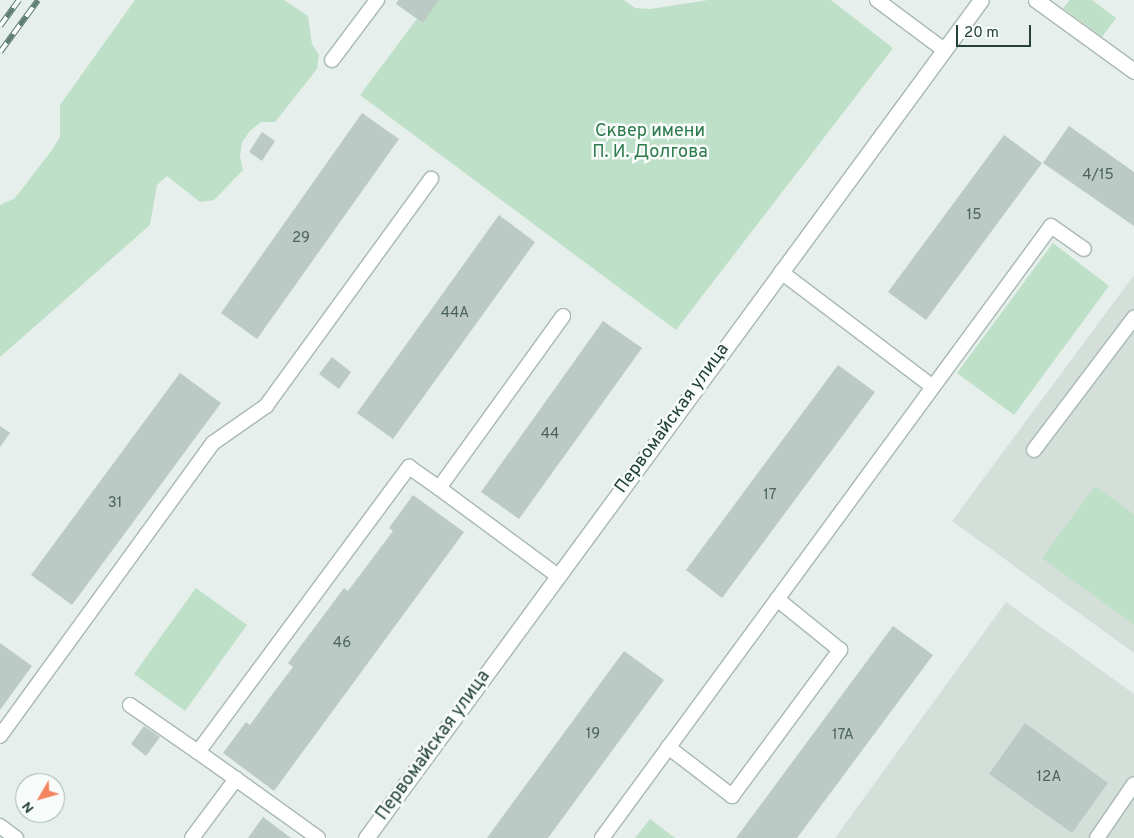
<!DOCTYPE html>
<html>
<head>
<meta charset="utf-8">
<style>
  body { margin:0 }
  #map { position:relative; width:1134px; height:838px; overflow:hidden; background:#e6efeb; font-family:Overpass,sans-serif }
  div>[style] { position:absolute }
  .built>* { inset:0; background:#d4dfda }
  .green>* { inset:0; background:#bfe0c8 }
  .building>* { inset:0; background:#bbcac4 }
  .roads { filter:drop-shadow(1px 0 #a8b8b2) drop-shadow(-1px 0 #a8b8b2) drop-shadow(0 1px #a8b8b2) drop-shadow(0 -1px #a8b8b2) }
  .service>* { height:14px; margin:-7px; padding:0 7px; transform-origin:7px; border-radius:7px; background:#fff }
  .tertiary>* { height:15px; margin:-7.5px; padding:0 7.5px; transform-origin:7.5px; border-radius:7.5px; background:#fff }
  .secondary>* { height:15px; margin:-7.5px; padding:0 7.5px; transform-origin:7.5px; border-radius:7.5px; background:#fff }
  .rail>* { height:5.5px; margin-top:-2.75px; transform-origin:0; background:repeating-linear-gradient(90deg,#f7fbf9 0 11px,#5f7d75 0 22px); box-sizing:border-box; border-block:1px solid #5f7d75 }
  span { translate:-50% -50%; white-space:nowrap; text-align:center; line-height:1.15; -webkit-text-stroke:5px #f7fbf9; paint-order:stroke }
  .number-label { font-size:15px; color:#4a645c }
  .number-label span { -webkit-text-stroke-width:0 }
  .park-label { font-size:18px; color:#2d7a4b }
  .street-label { font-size:18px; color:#24423a }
  .north { position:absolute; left:15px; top:773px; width:50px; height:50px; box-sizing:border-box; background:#f7fbf9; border:1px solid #a3b1ad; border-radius:50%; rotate:232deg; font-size:14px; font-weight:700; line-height:20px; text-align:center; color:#24423a }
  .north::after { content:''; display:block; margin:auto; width:18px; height:22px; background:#f4845f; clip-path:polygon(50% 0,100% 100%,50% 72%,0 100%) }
  .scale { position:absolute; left:956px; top:25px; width:75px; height:22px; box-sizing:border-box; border:2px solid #24423a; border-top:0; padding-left:6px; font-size:15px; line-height:18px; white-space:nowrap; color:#24423a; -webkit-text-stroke:4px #f7fbf9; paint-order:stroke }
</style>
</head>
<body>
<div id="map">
  <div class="built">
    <i style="clip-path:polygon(1134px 275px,1134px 653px,952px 521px)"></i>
    <i style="clip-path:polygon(1006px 602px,1134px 694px,1134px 838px,835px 838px)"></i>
  </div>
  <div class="green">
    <i style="clip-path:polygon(135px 0,284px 0,308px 16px,312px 44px,319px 55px,317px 69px,275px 122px,261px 122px,250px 131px,242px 142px,240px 156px,243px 170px,214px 200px,200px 202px,167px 176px,157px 185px,150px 225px,0 357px,0 205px,15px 198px,52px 150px,60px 137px,60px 105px)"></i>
    <i style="clip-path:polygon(431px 0,624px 0,635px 8px,650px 9px,708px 0,831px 0,893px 48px,676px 330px,360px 95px)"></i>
    <i style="clip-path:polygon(1070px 0,1092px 0,1116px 18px,1102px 37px,1063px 8px)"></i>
    <i style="clip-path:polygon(1053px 243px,1109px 286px,1014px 415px,957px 373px)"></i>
    <i style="clip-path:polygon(1095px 486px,1134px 514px,1134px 625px,1042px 558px)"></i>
    <i style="clip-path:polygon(196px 588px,247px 625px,185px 711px,134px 674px)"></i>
    <i style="clip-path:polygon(650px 819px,675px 838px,635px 838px)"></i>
  </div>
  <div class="building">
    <i style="clip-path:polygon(398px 0,439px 0,423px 23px,396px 4px)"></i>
    <i style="clip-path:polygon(362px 113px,399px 139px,257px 339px,221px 313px)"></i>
    <i style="clip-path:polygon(1069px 126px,1134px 172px,1134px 226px,1043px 163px)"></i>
    <i style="clip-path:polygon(262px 132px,275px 141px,262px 161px,249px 152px)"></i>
    <i style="clip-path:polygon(1004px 135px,1042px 163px,926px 320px,888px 292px)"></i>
    <i style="clip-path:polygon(499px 215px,535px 242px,393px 439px,357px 413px)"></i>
    <i style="clip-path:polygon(603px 321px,642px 348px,519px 519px,481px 492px)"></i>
    <i style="clip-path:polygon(332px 357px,351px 372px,339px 389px,319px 374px)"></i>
    <i style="clip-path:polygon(838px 365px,875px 392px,722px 598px,686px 570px)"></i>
    <i style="clip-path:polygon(180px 373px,221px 403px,72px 605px,31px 575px)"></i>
    <i style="clip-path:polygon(0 426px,10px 433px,0 447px)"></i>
    <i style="clip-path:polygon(413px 495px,464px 532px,274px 791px,223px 753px,246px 722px,250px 725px,271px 696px,293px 667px,288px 663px,344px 588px,348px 591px,393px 531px,389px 528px)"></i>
    <i style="clip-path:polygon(893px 626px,933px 655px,797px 838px,736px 838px)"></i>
    <i style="clip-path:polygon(0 643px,32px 666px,0 710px)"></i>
    <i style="clip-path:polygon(624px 651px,664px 680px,548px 838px,487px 838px)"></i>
    <i style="clip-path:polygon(1025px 723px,1108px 783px,1072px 833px,989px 774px)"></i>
    <i style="clip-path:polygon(144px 726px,160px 737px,146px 756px,131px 744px)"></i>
    <i style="clip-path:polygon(263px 817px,291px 838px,248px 838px)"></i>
  </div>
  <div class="roads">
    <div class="service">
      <i style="left:877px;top:0;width:84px;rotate:36.7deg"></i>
      <i style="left:332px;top:60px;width:75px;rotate:-53.1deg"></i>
      <i style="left:781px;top:272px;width:189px;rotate:37.1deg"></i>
      <i style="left:1034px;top:450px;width:166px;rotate:-52.9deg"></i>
      <i style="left:439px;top:488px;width:148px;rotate:36.5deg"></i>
      <i style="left:130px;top:705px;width:83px;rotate:34.7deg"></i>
      <i style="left:0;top:736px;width:362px;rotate:-54deg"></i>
      <i style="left:213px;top:443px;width:65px;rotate:-34.9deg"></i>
      <i style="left:266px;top:406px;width:281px;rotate:-54deg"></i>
      <i style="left:668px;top:747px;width:81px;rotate:37.4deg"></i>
      <i style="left:732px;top:796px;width:182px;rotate:-53.5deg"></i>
      <i style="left:840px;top:650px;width:81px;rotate:-141deg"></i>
      <i style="left:236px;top:779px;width:101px;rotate:35.7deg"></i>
      <i style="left:0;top:826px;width:20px;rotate:37deg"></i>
      <i style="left:192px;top:838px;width:74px;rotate:-53.3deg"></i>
      <i style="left:236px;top:779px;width:47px;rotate:-144.6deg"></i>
      <i style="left:198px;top:752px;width:355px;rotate:-53.5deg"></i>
      <i style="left:409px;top:467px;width:37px;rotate:35deg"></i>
      <i style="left:439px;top:488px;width:212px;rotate:-54.2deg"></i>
      <i style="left:602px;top:838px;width:759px;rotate:-53.73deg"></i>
      <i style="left:1051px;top:226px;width:40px;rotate:34.9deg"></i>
      <i style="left:1097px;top:838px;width:65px;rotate:-55.6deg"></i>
    </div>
    <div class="tertiary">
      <i style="left:1036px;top:0;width:121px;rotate:35.9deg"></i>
    </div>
    <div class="secondary">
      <i style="left:366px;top:838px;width:1039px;rotate:-53.73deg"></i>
    </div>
  </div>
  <div class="rail">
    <i style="left:0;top:26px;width:32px;rotate:-54deg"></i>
    <i style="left:0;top:52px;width:64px;rotate:-53.8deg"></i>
  </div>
  <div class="number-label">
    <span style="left:1098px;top:176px">4/15</span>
    <span style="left:974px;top:216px">15</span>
    <span style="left:301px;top:239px">29</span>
    <span style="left:455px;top:314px">44А</span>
    <span style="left:550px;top:435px">44</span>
    <span style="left:770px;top:496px">17</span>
    <span style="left:115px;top:504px">31</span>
    <span style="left:342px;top:644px">46</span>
    <span style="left:593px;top:735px">19</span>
    <span style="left:843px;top:736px">17А</span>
    <span style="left:1049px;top:778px">12А</span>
  </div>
  <div class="park-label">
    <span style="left:650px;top:143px">Сквер имени<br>П. И. Долгова</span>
  </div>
  <div class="street-label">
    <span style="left:673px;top:419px;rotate:-54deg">Первомайская улица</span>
    <span style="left:434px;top:746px;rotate:-54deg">Первомайская улица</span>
  </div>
  <div class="north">N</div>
  <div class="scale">20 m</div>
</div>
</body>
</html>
